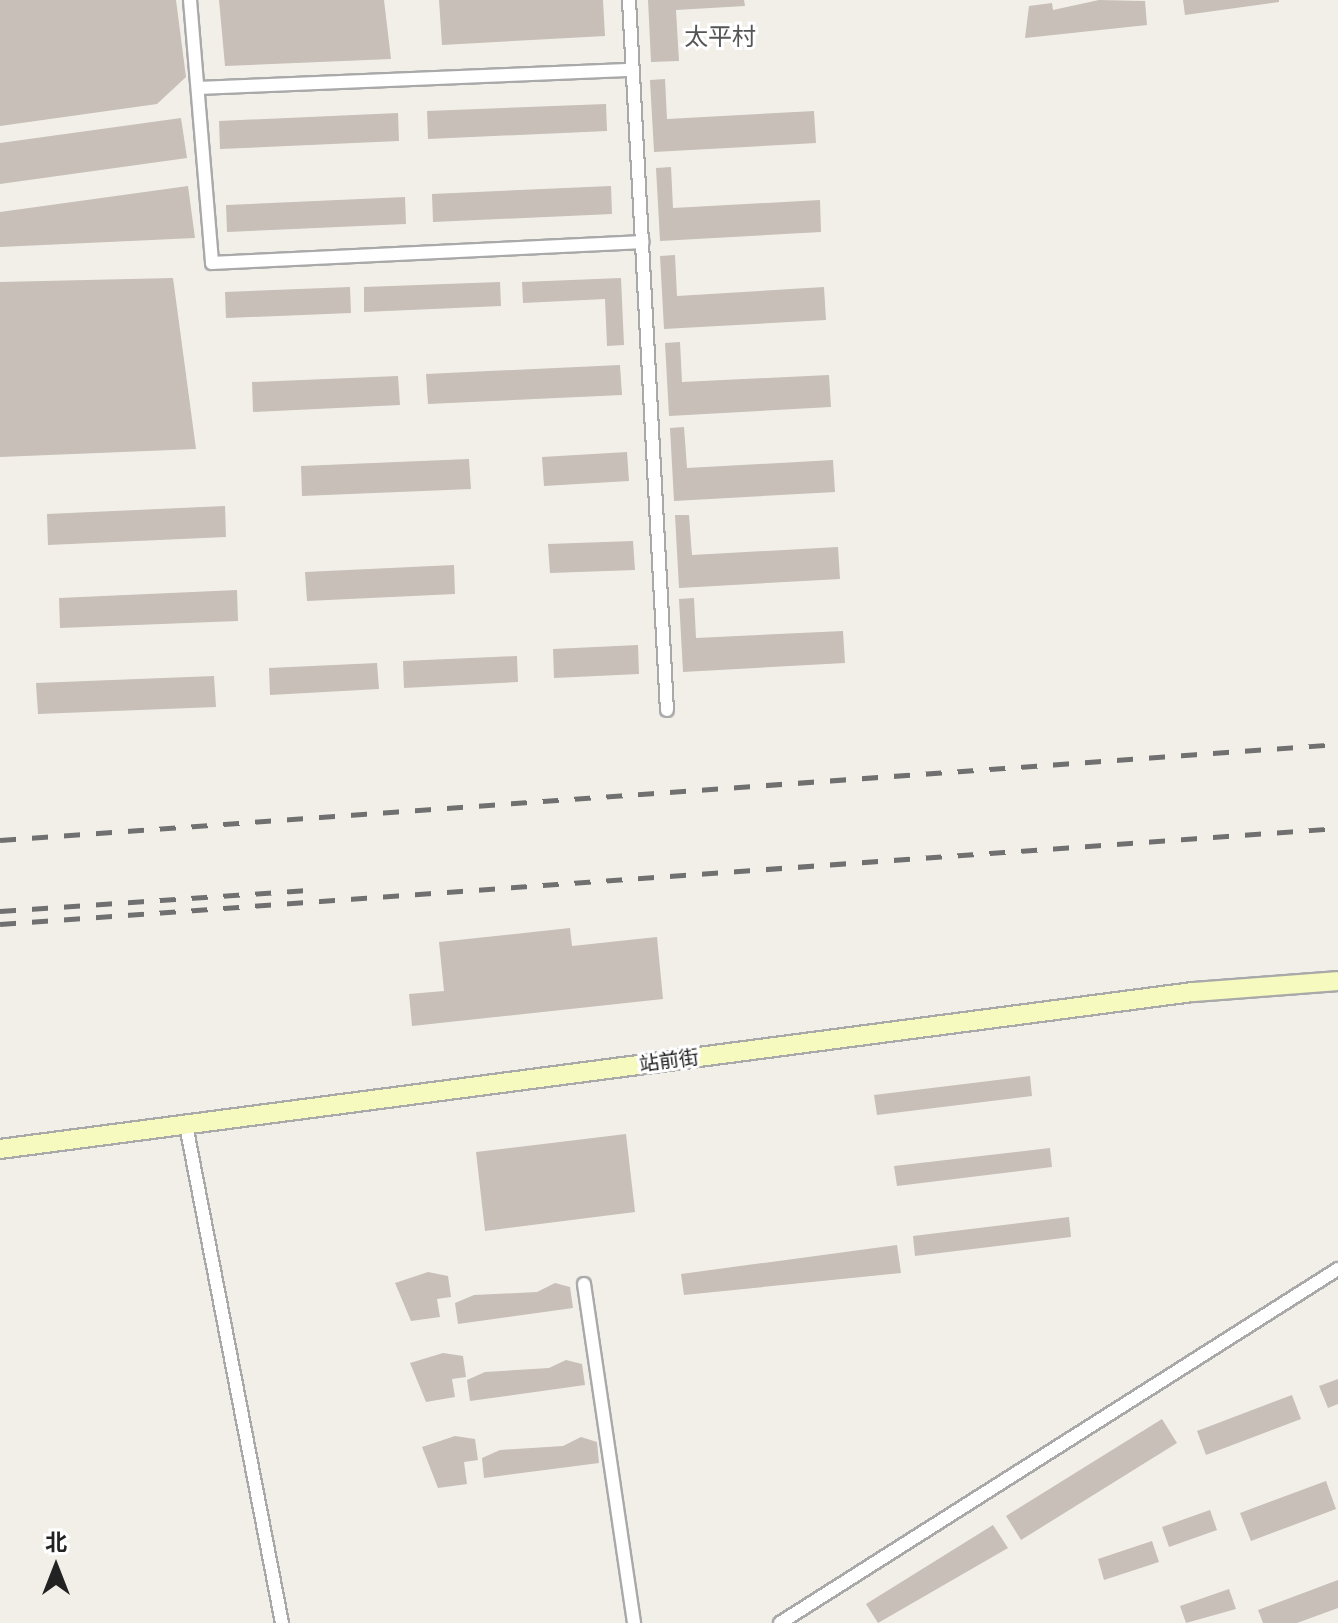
<!DOCTYPE html>
<html>
<head>
<meta charset="utf-8">
<style>
  body { margin:0 }
  #map { position:relative; width:1338px; height:1623px; overflow:hidden; background:#f2efe9; font-family:"Roboto Condensed","Noto Sans SC",sans-serif }
  div>[style] { position:absolute }
  .building>* { inset:0; background:#c7bfb8 }
  .roads { filter:drop-shadow(2px 0 #a9a9a9) drop-shadow(-2px 0 #a9a9a9) drop-shadow(0 2px #a9a9a9) drop-shadow(0 -2px #a9a9a9) }
  .street>* { height:12px; margin:-6px; padding:0 6px; transform-origin:6px; border-radius:6px; background:#fff }
  .secondary>* { height:18px; margin:-9px; padding:0 9px; transform-origin:9px; border-radius:9px; background:#f7fabf }
  .rail>* { height:5px; margin-top:-2.5px; transform-origin:0; background:repeating-linear-gradient(90deg,#707070 0 16px,transparent 0 32px) }
  span { translate:-50% -50%; white-space:nowrap; text-align:center; line-height:1.15; -webkit-text-stroke:6px #fff; paint-order:stroke }
  .street-label { font-size:20px; color:#222 }
  .quarter-label { font-size:24px; color:#555 }
  .north { position:absolute; left:16px; top:1527px; width:80px; height:80px; -webkit-text-stroke:6px #fff; paint-order:stroke; rotate:0deg; font-size:22px; font-weight:700; line-height:32px; text-align:center; color:#222 }
  .north::after { content:''; display:block; margin:auto; width:28px; height:36px; background:#222; clip-path:polygon(50% 0,100% 100%,50% 72%,0 100%) }
</style>
</head>
<body>
<div id="map">
  <div class="building">
    <i style="clip-path:polygon(0 0,176px 0,186px 77px,157px 104px,0 126px)"></i>
    <i style="clip-path:polygon(219px 0,384px 0,391px 59px,225px 66px)"></i>
    <i style="clip-path:polygon(439px 0,603px 0,605px 36px,442px 45px)"></i>
    <i style="clip-path:polygon(648px 0,744px 0,745px 6px,676px 10px,679px 61px,651px 62px)"></i>
    <i style="clip-path:polygon(1099px 0,1145px 1px,1147px 25px,1025px 38px,1029px 6px,1052px 3px,1053px 10px)"></i>
    <i style="clip-path:polygon(1183px 0,1279px 0,1279px 2px,1185px 15px)"></i>
    <i style="clip-path:polygon(665px 79px,667px 119px,814px 111px,816px 143px,654px 152px,650px 80px)"></i>
    <i style="clip-path:polygon(606px 104px,607px 131px,428px 139px,427px 111px)"></i>
    <i style="clip-path:polygon(398px 113px,399px 141px,220px 149px,219px 121px)"></i>
    <i style="clip-path:polygon(181px 118px,187px 158px,0 184px,0 143px)"></i>
    <i style="clip-path:polygon(671px 167px,673px 208px,820px 200px,821px 232px,660px 241px,656px 168px)"></i>
    <i style="clip-path:polygon(188px 186px,195px 238px,0 247px,0 212px)"></i>
    <i style="clip-path:polygon(611px 186px,612px 214px,433px 222px,432px 194px)"></i>
    <i style="clip-path:polygon(405px 197px,406px 224px,227px 232px,226px 205px)"></i>
    <i style="clip-path:polygon(675px 255px,677px 296px,824px 287px,826px 320px,664px 329px,660px 256px)"></i>
    <i style="clip-path:polygon(173px 278px,196px 449px,0 457px,0 282px)"></i>
    <i style="clip-path:polygon(621px 278px,624px 345px,607px 346px,605px 299px,523px 303px,522px 282px)"></i>
    <i style="clip-path:polygon(500px 282px,501px 306px,364px 312px,364px 287px)"></i>
    <i style="clip-path:polygon(350px 287px,351px 313px,226px 318px,225px 292px)"></i>
    <i style="clip-path:polygon(680px 342px,682px 382px,829px 375px,831px 407px,669px 416px,665px 343px)"></i>
    <i style="clip-path:polygon(620px 365px,622px 395px,428px 404px,426px 374px)"></i>
    <i style="clip-path:polygon(398px 376px,400px 405px,253px 412px,252px 382px)"></i>
    <i style="clip-path:polygon(684px 427px,687px 468px,833px 460px,835px 492px,674px 501px,670px 428px)"></i>
    <i style="clip-path:polygon(627px 452px,629px 481px,544px 486px,542px 457px)"></i>
    <i style="clip-path:polygon(469px 459px,471px 489px,302px 496px,301px 466px)"></i>
    <i style="clip-path:polygon(225px 506px,226px 537px,48px 545px,47px 514px)"></i>
    <i style="clip-path:polygon(675px 515px,689px 515px,692px 555px,838px 547px,840px 579px,679px 588px)"></i>
    <i style="clip-path:polygon(633px 541px,635px 570px,550px 573px,548px 544px)"></i>
    <i style="clip-path:polygon(454px 565px,455px 594px,307px 601px,305px 572px)"></i>
    <i style="clip-path:polygon(237px 590px,238px 621px,60px 628px,59px 598px)"></i>
    <i style="clip-path:polygon(694px 598px,696px 638px,843px 631px,845px 663px,683px 672px,679px 599px)"></i>
    <i style="clip-path:polygon(638px 645px,639px 674px,554px 678px,553px 649px)"></i>
    <i style="clip-path:polygon(517px 656px,518px 682px,404px 688px,403px 661px)"></i>
    <i style="clip-path:polygon(377px 663px,379px 689px,270px 695px,269px 668px)"></i>
    <i style="clip-path:polygon(214px 676px,216px 707px,38px 714px,36px 683px)"></i>
    <i style="clip-path:polygon(570px 928px,572px 946px,657px 937px,663px 999px,412px 1026px,409px 994px,444px 991px,439px 942px)"></i>
    <i style="clip-path:polygon(1030px 1076px,1032px 1096px,877px 1115px,874px 1095px)"></i>
    <i style="clip-path:polygon(626px 1134px,635px 1212px,485px 1231px,476px 1152px)"></i>
    <i style="clip-path:polygon(1050px 1148px,1052px 1167px,897px 1186px,894px 1166px)"></i>
    <i style="clip-path:polygon(1069px 1217px,1071px 1237px,915px 1256px,913px 1236px)"></i>
    <i style="clip-path:polygon(897px 1245px,901px 1273px,684px 1295px,681px 1274px)"></i>
    <i style="clip-path:polygon(428px 1272px,448px 1276px,451px 1297px,437px 1299px,440px 1317px,411px 1321px,395px 1283px)"></i>
    <i style="clip-path:polygon(555px 1283px,570px 1287px,573px 1308px,458px 1324px,455px 1303px,474px 1295px,537px 1292px)"></i>
    <i style="clip-path:polygon(443px 1353px,463px 1356px,466px 1377px,452px 1379px,455px 1397px,426px 1402px,410px 1363px)"></i>
    <i style="clip-path:polygon(566px 1360px,582px 1364px,585px 1385px,470px 1401px,467px 1380px,485px 1372px,549px 1368px)"></i>
    <i style="clip-path:polygon(1338px 1379px,1338px 1404px,1328px 1408px,1319px 1386px)"></i>
    <i style="clip-path:polygon(1292px 1395px,1301px 1419px,1206px 1455px,1197px 1431px)"></i>
    <i style="clip-path:polygon(1162px 1419px,1177px 1443px,1021px 1540px,1006px 1516px)"></i>
    <i style="clip-path:polygon(455px 1436px,475px 1439px,478px 1460px,464px 1462px,467px 1484px,438px 1488px,422px 1447px)"></i>
    <i style="clip-path:polygon(581px 1437px,597px 1442px,599px 1463px,484px 1478px,482px 1458px,500px 1450px,563px 1446px)"></i>
    <i style="clip-path:polygon(1326px 1481px,1336px 1509px,1251px 1541px,1240px 1513px)"></i>
    <i style="clip-path:polygon(1210px 1510px,1217px 1530px,1169px 1547px,1162px 1527px)"></i>
    <i style="clip-path:polygon(993px 1525px,1008px 1548px,878px 1623px,866px 1604px)"></i>
    <i style="clip-path:polygon(1152px 1541px,1159px 1562px,1104px 1580px,1098px 1559px)"></i>
    <i style="clip-path:polygon(1338px 1580px,1338px 1608px,1297px 1623px,1263px 1623px,1258px 1610px)"></i>
    <i style="clip-path:polygon(1229px 1589px,1236px 1609px,1186px 1623px,1180px 1606px)"></i>
  </div>
  <div class="roads">
    <div class="street">
      <i style="left:190px;top:0;width:264px;rotate:85.2deg"></i>
      <i style="left:212px;top:263px;width:431px;rotate:-2.8deg"></i>
      <i style="left:629px;top:0;width:711px;rotate:86.94deg"></i>
      <i style="left:198px;top:88px;width:435px;rotate:-2.4deg"></i>
      <i style="left:186px;top:1125px;width:507px;rotate:79.09deg"></i>
      <i style="left:584px;top:1284px;width:343px;rotate:81.6deg"></i>
      <i style="left:780px;top:1623px;width:661px;rotate:-32.39deg"></i>
    </div>
    <div class="secondary">
      <i style="left:0;top:1149px;width:1203px;rotate:-7.5deg"></i>
      <i style="left:1193px;top:992px;width:145px;rotate:-4.3deg"></i>
    </div>
  </div>
  <div class="rail">
    <i style="left:0;top:840px;width:1341px;rotate:-4.1deg"></i>
    <i style="left:0;top:911px;width:312px;rotate:-3.9deg"></i>
    <i style="left:0;top:924px;width:1341px;rotate:-4.1deg"></i>
  </div>
  <div class="street-label">
    <span style="left:669px;top:1061px;rotate:-8deg">站前街</span>
  </div>
  <div class="quarter-label">
    <span style="left:720px;top:38px">太平村</span>
  </div>
  <div class="north">北</div>
</div>
</body>
</html>
